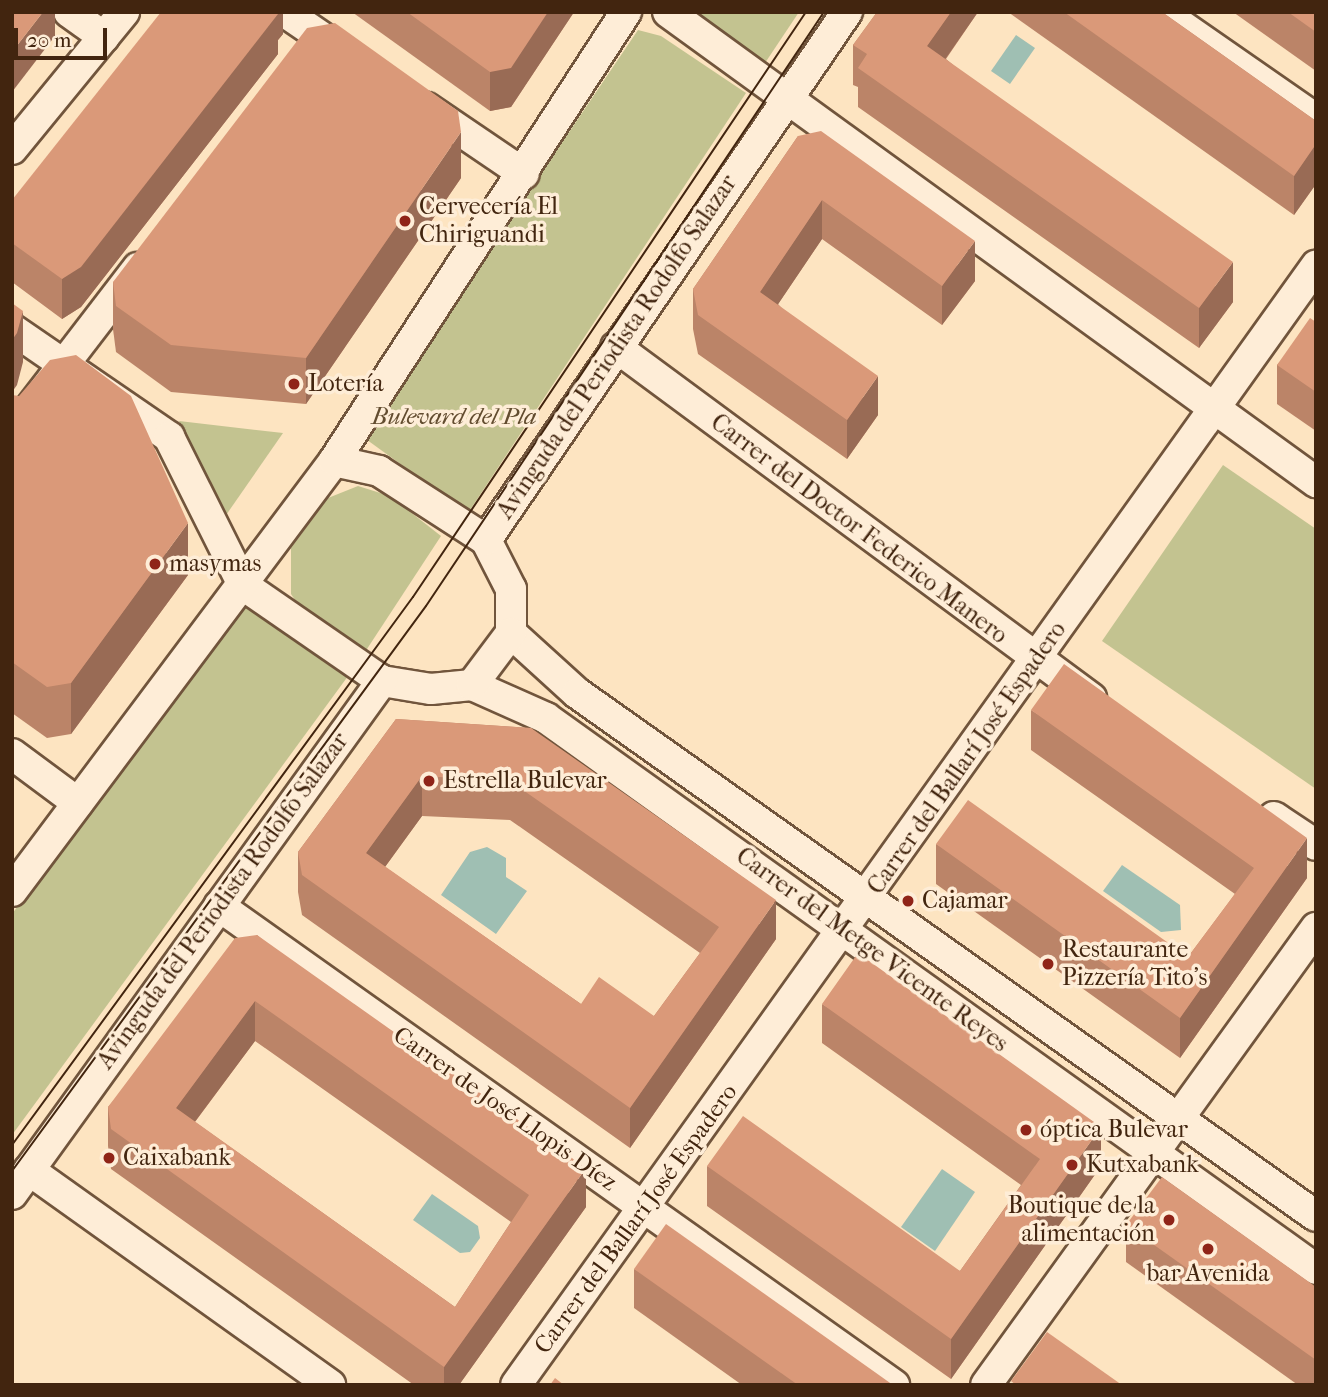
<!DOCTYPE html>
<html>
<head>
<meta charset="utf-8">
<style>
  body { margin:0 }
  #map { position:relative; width:1328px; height:1397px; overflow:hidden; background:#fde4c1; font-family:"IM FELL French Canon",serif }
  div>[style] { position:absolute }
  .green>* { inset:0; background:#c3c390 }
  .water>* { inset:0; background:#9fbfb3 }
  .roads { filter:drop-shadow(2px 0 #71553c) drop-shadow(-2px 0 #71553c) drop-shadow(0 2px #71553c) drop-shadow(0 -2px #71553c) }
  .minor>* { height:30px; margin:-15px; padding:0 15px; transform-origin:15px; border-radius:15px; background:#feedd7 }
  .tram>* { height:2px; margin:-1px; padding:0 1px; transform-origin:1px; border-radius:1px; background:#42250f }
  .wall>* { inset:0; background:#bb8468 }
  .shaded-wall>* { inset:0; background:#996b55 }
  .building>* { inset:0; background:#da9979 }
  .dots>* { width:19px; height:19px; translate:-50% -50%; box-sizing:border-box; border:4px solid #feedd7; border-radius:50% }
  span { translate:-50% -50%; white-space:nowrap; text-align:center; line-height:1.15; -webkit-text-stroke:7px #feedd7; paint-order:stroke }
  .poi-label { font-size:24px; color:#42250f }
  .left { translate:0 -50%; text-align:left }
  .right { translate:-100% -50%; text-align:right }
  .street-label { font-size:24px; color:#42250f }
  .park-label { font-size:24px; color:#624c2f; font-style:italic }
  .frame { position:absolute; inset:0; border:14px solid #42250f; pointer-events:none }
  .scale { position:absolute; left:14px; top:28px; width:93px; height:32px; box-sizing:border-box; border:4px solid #42250f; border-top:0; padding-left:9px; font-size:21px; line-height:24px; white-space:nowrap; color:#42250f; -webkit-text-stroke:5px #feedd7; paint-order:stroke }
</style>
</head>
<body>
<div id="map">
  <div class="green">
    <i style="clip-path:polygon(691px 12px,799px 12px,765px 63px)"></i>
    <i style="clip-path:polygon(638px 30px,661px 36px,746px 93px,468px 513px,363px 437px)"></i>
    <i style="clip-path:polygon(179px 421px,283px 433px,224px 518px)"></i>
    <i style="clip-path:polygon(1223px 465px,1316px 529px,1316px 789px,1102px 641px)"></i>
    <i style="clip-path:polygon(358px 486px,390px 496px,441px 536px,365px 652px,301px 609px,291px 594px,291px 548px,328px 498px)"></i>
    <i style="clip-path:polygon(240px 603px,351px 672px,12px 1135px,12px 914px)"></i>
  </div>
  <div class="water">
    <i style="clip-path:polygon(1016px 35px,1035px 48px,1010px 84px,991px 71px)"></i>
    <i style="clip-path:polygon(487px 847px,506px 858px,506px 877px,527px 891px,496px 934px,441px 895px,470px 852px)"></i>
    <i style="clip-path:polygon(1122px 865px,1180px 905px,1181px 930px,1161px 932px,1103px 891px)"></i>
    <i style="clip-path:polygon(942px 1169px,975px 1192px,935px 1251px,901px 1227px)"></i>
    <i style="clip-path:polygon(432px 1194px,478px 1226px,480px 1238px,470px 1252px,460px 1253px,413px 1220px)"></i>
  </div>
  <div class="roads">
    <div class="minor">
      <i style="left:69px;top:12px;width:43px;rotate:35.5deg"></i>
      <i style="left:285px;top:12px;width:65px;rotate:34.4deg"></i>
      <i style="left:668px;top:12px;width:801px;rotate:35.95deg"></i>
      <i style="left:1162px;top:12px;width:188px;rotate:34.8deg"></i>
      <i style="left:427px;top:108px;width:117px;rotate:34.2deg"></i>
      <i style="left:12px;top:149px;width:177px;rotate:-50.7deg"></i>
      <i style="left:12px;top:329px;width:191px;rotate:34.5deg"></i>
      <i style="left:169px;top:437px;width:165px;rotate:63.4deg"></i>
      <i style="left:243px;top:585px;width:169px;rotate:34.6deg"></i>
      <i style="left:616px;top:347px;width:591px;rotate:36.46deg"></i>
      <i style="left:12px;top:432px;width:207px;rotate:-52.5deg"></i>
      <i style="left:334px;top:461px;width:46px;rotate:12.5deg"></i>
      <i style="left:379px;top:471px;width:127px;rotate:32.8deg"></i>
      <i style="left:486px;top:540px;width:55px;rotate:63deg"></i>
      <i style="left:511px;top:589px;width:44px;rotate:90deg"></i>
      <i style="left:511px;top:633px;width:89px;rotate:42.3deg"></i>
      <i style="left:577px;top:693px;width:905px;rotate:35.29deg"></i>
      <i style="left:486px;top:540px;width:640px;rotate:-55.64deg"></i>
      <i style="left:382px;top:681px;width:50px;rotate:9.3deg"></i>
      <i style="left:431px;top:689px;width:41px;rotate:-5.6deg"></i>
      <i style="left:472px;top:685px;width:81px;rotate:24deg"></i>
      <i style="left:546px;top:718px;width:947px;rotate:35.59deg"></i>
      <i style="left:472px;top:685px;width:65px;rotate:-53.1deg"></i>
      <i style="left:12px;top:754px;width:82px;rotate:36.6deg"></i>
      <i style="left:1274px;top:817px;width:50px;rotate:33.7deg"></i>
      <i style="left:12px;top:891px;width:537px;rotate:-53.17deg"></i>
      <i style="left:334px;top:461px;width:536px;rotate:-56.96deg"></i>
      <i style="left:219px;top:906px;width:828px;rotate:35.36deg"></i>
      <i style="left:29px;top:1170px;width:370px;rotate:35.5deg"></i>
      <i style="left:12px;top:1194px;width:633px;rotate:-54.2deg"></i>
      <i style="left:516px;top:1385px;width:1376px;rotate:-54.44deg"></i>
      <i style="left:986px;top:1385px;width:564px;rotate:-54.17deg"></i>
    </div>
  </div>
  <div class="tram">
    <i style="left:12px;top:1145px;width:679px;rotate:-53.81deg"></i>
    <i style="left:413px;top:597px;width:705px;rotate:-56.11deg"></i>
    <i style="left:12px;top:1171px;width:700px;rotate:-53.77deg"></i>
    <i style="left:426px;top:606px;width:715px;rotate:-56.18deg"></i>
  </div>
  <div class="wall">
    <i style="clip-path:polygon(283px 12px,283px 34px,278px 40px,278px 54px,81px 307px,62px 319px,12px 282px,12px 200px)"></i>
    <i style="clip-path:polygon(352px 12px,574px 12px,511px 107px,490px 111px)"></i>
    <i style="clip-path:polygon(877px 12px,978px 12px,946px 59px,1233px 302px,1199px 348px,858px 107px,858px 87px,853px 85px,853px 45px)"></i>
    <i style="clip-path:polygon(1008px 12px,1162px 12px,1316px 121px,1316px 184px,1294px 215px)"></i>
    <i style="clip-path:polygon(1233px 12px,1316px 12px,1316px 71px)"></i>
    <i style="clip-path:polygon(798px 136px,975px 281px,942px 325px,822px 239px,778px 304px,878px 415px,847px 459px,698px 354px,693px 329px,693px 289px)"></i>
    <i style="clip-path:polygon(461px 178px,306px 404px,171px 392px,116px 352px,113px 329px,113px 282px)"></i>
    <i style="clip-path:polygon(1316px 322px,1316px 431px,1277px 404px,1277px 365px)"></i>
    <i style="clip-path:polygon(12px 395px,188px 575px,71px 734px,47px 738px,12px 713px)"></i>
    <i style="clip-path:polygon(1031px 710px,1307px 878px,1180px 1058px,936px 884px,936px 844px,1188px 957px,1235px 894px,1031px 750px)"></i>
    <i style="clip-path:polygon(evenodd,396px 719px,531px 728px,776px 939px,630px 1148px,302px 915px,298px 892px,298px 852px,396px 719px,422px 816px,510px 820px,700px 953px,654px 1016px,581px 1004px,385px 867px,422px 816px)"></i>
    <i style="clip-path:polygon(evenodd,257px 935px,586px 1207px,459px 1385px,414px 1385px,111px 1169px,108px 1146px,108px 1107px,257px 935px,255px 1041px,511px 1222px,455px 1307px,195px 1122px,255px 1041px)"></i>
    <i style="clip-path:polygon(822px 1004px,1101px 1166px,951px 1379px,707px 1206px,707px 1166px,960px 1271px,1021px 1185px,822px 1043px)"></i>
    <i style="clip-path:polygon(1126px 1225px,1316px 1287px,1316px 1385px,1298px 1385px,1126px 1262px)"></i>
    <i style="clip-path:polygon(634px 1269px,893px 1385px,742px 1385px,634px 1308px)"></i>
  </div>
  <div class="shaded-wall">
    <i style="clip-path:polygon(43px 12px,55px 12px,55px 36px,12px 92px,12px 52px)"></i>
    <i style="clip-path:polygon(273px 12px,283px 12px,283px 34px,278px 40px,278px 54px,81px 307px,62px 319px,62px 279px)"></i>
    <i style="clip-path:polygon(548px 12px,574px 12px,511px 107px,490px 111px,490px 72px)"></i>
    <i style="clip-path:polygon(951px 12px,978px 12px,927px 85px,927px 46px)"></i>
    <i style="clip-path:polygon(461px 132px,461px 178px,306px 404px,306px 358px)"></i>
    <i style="clip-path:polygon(1316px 144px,1316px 184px,1294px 215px,1294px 176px)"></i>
    <i style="clip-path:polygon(822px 200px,822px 239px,760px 331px,760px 292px)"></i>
    <i style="clip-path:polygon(975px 241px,975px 281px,942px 325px,942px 286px)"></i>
    <i style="clip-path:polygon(1233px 262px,1233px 302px,1199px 348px,1199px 308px)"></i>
    <i style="clip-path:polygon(23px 311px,23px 362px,17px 385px,12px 392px,12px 340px)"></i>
    <i style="clip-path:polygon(878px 376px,878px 415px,847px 459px,847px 420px)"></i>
    <i style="clip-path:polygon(188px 523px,188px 575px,71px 734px,71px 683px)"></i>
    <i style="clip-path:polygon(422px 776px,422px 816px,366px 893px,366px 853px)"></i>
    <i style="clip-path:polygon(1307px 838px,1307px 878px,1180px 1058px,1180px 1018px)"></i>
    <i style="clip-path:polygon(776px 900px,776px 939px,630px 1148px,630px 1108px)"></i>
    <i style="clip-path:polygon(255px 1001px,255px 1041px,176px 1147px,176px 1108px)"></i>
    <i style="clip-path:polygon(1101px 1127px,1101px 1166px,951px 1379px,951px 1339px)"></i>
    <i style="clip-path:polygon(586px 1168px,586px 1207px,459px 1385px,444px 1385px,444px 1367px)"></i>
  </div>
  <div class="building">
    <i style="clip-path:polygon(12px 12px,43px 12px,12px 52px)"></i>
    <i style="clip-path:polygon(161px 12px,277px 12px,278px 14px,81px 267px,62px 279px,12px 243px,12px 200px)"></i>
    <i style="clip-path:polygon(407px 12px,548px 12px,511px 68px,490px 72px)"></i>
    <i style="clip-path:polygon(877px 12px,951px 12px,927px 46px,1233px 262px,1199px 308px,858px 68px,867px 54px,853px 45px)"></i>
    <i style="clip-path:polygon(1064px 12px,1162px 12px,1316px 121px,1316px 144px,1294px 176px)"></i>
    <i style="clip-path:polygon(1288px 12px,1316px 12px,1316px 32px)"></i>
    <i style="clip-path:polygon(335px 23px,458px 111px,461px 132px,306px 358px,171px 345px,116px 306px,113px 282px,307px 28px)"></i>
    <i style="clip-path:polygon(821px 131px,975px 241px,942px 286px,822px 200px,760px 292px,878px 376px,847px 420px,698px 315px,693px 289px,798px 136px)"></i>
    <i style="clip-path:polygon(12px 303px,23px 311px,17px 333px,12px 340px)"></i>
    <i style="clip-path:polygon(1310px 318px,1316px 322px,1316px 392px,1277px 365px)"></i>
    <i style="clip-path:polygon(76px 355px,131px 396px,188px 523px,71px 683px,47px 687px,12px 662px,12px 395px,19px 396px,50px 360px)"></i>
    <i style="clip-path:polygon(1064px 664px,1307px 838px,1180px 1018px,936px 844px,968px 800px,1188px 957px,1254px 868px,1031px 710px)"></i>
    <i style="clip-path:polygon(evenodd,396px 719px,531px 728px,776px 900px,630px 1108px,302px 875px,298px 852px,396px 719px,422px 776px,510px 781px,719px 927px,654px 1016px,599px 977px,581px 1004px,366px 853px,422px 776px)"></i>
    <i style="clip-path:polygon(evenodd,257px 935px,586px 1168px,444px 1367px,111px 1129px,108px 1107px,235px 938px,257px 935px,255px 1001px,529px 1195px,455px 1307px,176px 1108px,255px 1001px)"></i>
    <i style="clip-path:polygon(858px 953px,1101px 1127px,951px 1339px,707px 1166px,743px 1116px,960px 1271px,1040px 1159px,822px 1004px)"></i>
    <i style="clip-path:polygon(1162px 1177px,1316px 1287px,1316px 1360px,1126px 1225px)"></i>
    <i style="clip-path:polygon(666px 1224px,893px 1385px,798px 1385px,634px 1269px)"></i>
    <i style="clip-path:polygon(1047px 1332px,1122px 1385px,1016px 1385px,1011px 1381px)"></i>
    <i style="clip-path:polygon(555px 1378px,564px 1385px,550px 1385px)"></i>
  </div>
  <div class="dots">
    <i style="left:405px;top:221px;background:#8f2418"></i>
    <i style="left:294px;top:384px;background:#8f2418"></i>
    <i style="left:155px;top:564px;background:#8f2418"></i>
    <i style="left:429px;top:781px;background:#8f2418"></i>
    <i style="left:908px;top:901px;background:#8f2418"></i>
    <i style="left:1048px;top:964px;background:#8f2418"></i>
    <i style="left:1026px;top:1130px;background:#8f2418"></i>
    <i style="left:109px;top:1158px;background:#8f2418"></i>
    <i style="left:1072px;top:1165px;background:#8f2418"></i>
    <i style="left:1169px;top:1220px;background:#8f2418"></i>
    <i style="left:1208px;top:1249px;background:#8f2418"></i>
  </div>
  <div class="poi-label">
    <span class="left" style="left:419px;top:221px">Cervecería El<br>Chiriguandi</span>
    <span class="left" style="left:308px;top:384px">Lotería</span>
    <span class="left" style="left:169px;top:564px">masymas</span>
    <span class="left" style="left:443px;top:781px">Estrella Bulevar</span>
    <span class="left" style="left:922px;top:901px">Cajamar</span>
    <span class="left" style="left:1062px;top:964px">Restaurante<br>Pizzería Tito's</span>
    <span class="left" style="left:1040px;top:1130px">óptica Bulevar</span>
    <span class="left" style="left:123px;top:1158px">Caixabank</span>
    <span class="left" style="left:1086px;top:1165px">Kutxabank</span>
    <span class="right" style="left:1155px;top:1220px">Boutique de la<br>alimentación</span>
    <span style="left:1208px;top:1274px">bar Avenida</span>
  </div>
  <div class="street-label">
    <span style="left:617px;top:347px;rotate:-56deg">Avinguda del Periodista Rodolfo Salazar</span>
    <span style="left:859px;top:529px;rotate:37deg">Carrer del Doctor Federico Manero</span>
    <span style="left:967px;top:758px;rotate:-55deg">Carrer del Ballarí José Espadero</span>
    <span style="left:223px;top:901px;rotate:-54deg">Avinguda del Periodista Rodolfo Salazar</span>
    <span style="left:872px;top:950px;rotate:36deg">Carrer del Metge Vicente Reyes</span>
    <span style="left:505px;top:1109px;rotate:35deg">Carrer de José Llopis Díez</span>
    <span style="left:636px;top:1219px;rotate:-54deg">Carrer del Ballarí José Espadero</span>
  </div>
  <div class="park-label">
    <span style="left:454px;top:417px">Bulevard del Pla</span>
  </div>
  <div class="frame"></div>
  <div class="scale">20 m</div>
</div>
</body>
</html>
